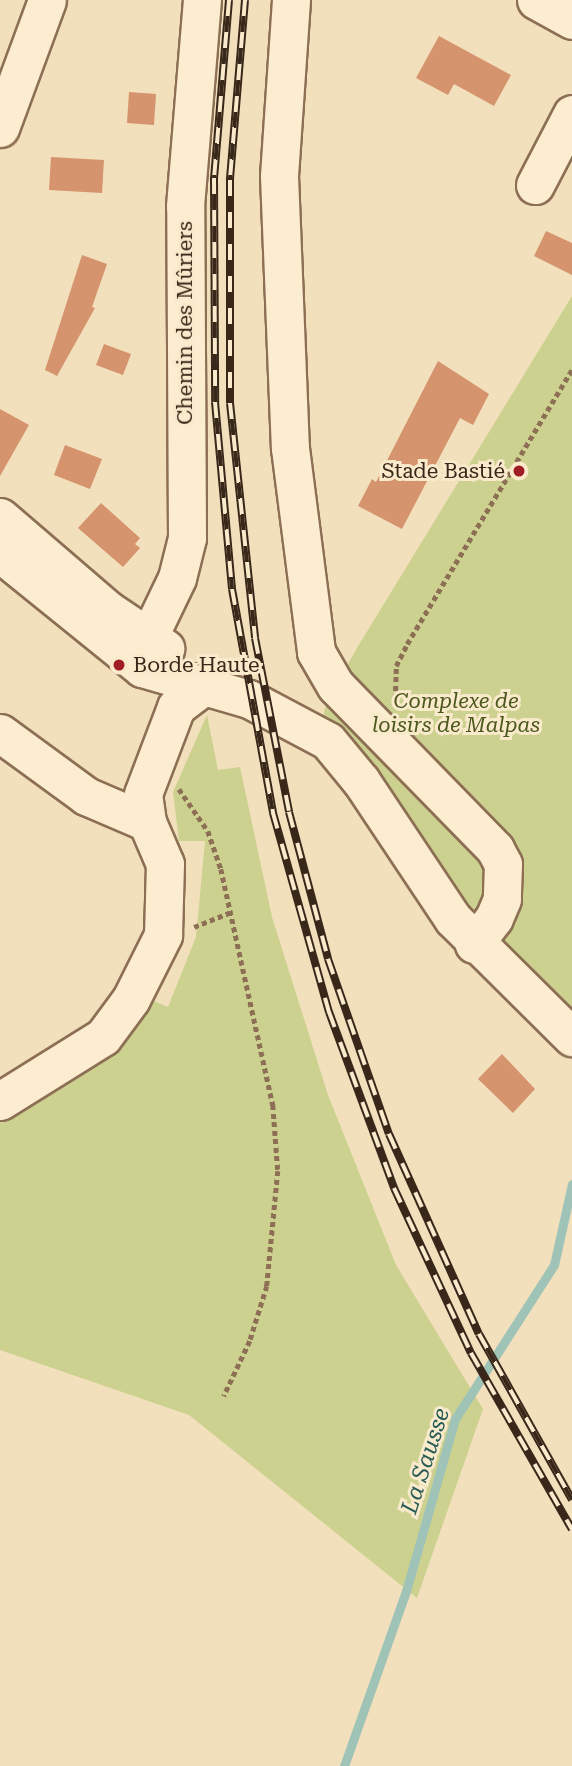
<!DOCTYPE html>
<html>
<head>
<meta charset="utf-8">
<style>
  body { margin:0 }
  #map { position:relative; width:572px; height:1766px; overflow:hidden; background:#f2e0bc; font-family:"Roboto Serif",serif }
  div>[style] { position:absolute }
  .green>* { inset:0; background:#ccd18f }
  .stream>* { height:9px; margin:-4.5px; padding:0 4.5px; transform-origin:4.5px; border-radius:4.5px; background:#a0c3b7 }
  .building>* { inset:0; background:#d5946d }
  .path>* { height:4.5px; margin-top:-2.25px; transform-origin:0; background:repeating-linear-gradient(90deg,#8c6f54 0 5px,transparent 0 8.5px) }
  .roads { filter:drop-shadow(2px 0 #8c6f54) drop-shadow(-2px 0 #8c6f54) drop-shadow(0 2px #8c6f54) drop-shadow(0 -2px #8c6f54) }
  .minor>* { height:37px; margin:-18.5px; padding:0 18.5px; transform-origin:18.5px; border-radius:18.5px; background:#fcedd0 }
  .rail>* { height:8px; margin-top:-4px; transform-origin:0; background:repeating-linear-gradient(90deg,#f9eacc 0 16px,#39281a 0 32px); box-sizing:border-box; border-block:2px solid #39281a }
  .dots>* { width:19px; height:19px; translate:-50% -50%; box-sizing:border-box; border:4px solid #f9eacc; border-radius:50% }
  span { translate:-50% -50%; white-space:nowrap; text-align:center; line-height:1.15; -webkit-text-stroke:6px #f9eacc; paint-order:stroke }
  .street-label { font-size:21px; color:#39281a }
  .poi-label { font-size:21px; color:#39281a }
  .right { translate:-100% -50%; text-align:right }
  .left { translate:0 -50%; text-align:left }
  .park-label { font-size:21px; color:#4c581e; font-style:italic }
  .water-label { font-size:23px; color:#285b55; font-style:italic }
</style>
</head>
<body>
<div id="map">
  <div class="green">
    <i style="clip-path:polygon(572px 296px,572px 1036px,318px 734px,328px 698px,360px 643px)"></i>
    <i style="clip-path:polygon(207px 715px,218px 770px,240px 767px,272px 917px,328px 1095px,396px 1265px,483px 1409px,417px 1598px,189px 1415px,0 1350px,0 1120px,113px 1047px,149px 999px,168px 1007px,196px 937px,205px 841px,179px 841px,173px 792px)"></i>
  </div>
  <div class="stream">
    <i style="left:344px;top:1766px;width:186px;rotate:-70.5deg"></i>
    <i style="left:406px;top:1591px;width:179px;rotate:-74.1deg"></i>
    <i style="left:455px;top:1419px;width:183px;rotate:-57.3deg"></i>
    <i style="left:554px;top:1265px;width:83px;rotate:-77.5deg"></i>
  </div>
  <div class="building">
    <i style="clip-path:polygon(439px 36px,511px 75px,494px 106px,454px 84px,448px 95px,416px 78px)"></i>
    <i style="clip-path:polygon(129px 92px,156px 94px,154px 125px,127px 123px)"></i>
    <i style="clip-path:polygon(51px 157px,104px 160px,102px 193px,49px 190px)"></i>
    <i style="clip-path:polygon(546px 231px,572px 243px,572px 275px,534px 256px)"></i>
    <i style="clip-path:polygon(82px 255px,107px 264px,92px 307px,95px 308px,57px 376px,45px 370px)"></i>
    <i style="clip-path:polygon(104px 344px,131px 354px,123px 375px,96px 365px)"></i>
    <i style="clip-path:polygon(438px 361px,489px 394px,473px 425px,460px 418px,402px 529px,358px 506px,372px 479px,376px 482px)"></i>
    <i style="clip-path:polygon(0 409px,29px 425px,0 476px)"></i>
    <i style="clip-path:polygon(65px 445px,102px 459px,90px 489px,54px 475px)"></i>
    <i style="clip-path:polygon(101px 503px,140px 538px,135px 544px,140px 548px,123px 567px,78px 528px)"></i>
    <i style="clip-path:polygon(502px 1054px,535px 1089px,513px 1113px,478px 1079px)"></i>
  </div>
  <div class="path">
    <i style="left:395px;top:699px;width:33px;rotate:-88deg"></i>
    <i style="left:396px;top:666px;width:25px;rotate:-63deg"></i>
    <i style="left:407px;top:644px;width:321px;rotate:-59deg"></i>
    <i style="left:179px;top:789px;width:51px;rotate:55.4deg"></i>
    <i style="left:208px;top:831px;width:40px;rotate:71.1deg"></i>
    <i style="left:221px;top:869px;width:242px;rotate:77.6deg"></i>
    <i style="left:273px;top:1105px;width:66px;rotate:85.7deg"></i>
    <i style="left:278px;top:1171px;width:116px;rotate:95.5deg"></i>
    <i style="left:267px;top:1286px;width:58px;rotate:107.2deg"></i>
    <i style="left:250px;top:1341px;width:61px;rotate:115.3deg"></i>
    <i style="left:194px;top:927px;width:37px;rotate:-22deg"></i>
  </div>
  <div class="roads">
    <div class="minor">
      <i style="left:291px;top:0;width:176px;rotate:93.9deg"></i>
      <i style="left:279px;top:176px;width:272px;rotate:87.7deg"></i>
      <i style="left:290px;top:448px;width:206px;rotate:82.7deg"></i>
      <i style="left:316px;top:652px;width:39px;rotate:60deg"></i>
      <i style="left:336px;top:686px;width:228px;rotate:45.7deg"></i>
      <i style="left:495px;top:849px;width:17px;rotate:62deg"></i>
      <i style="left:503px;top:864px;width:35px;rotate:92deg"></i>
      <i style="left:502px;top:899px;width:21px;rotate:113deg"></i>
      <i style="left:494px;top:918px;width:33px;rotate:128deg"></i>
      <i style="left:536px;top:0;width:41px;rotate:29.1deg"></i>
      <i style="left:0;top:128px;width:136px;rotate:-69.8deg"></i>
      <i style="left:535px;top:185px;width:80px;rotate:-62.5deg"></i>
      <i style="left:0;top:517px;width:143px;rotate:40.7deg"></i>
      <i style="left:108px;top:610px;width:69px;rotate:33.7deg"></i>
      <i style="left:0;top:553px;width:183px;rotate:39deg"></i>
      <i style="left:142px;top:668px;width:111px;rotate:16.2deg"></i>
      <i style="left:249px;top:699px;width:89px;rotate:28deg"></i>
      <i style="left:328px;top:741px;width:52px;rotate:50.5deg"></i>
      <i style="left:361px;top:781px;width:166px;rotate:56.3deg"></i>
      <i style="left:453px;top:919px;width:168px;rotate:44.8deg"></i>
      <i style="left:144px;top:635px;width:11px;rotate:-38deg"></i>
      <i style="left:153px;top:628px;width:55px;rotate:-64.4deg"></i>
      <i style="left:177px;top:578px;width:41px;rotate:-76deg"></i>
      <i style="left:187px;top:538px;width:332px;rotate:-90.3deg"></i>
      <i style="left:185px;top:206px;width:207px;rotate:-85.3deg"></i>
      <i style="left:0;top:733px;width:107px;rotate:36.2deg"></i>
      <i style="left:86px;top:796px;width:66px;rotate:23.1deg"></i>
      <i style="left:0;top:1101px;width:121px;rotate:-31.9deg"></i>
      <i style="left:103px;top:1037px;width:47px;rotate:-53.6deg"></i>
      <i style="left:131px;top:999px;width:72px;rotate:-63.4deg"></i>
      <i style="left:163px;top:935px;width:71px;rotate:-88.4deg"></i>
      <i style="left:165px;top:864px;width:46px;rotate:-113.2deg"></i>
      <i style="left:147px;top:822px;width:28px;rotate:-98deg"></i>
      <i style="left:143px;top:794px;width:93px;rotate:-69.2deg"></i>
      <i style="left:176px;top:707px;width:34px;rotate:-37deg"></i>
    </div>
  </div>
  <div class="rail">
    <i style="left:229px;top:0;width:179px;rotate:94.8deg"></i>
    <i style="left:214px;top:178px;width:224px;rotate:89.7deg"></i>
    <i style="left:215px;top:402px;width:188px;rotate:84.8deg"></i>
    <i style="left:232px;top:589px;width:228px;rotate:79.6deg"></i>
    <i style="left:273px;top:813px;width:207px;rotate:74.3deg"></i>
    <i style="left:329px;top:1012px;width:188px;rotate:69.7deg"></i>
    <i style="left:394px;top:1188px;width:182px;rotate:65deg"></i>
    <i style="left:471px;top:1353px;width:203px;rotate:60.2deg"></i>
    <i style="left:245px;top:0;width:181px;rotate:94.8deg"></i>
    <i style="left:230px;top:180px;width:223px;rotate:90deg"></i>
    <i style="left:230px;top:403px;width:236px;rotate:83.9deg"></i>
    <i style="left:255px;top:638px;width:177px;rotate:78.9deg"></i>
    <i style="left:289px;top:812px;width:152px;rotate:75.1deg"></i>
    <i style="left:328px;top:959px;width:185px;rotate:70.8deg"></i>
    <i style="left:389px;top:1134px;width:219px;rotate:65.8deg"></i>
    <i style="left:479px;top:1334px;width:190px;rotate:60.7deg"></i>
  </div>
  <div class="dots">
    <i style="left:519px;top:471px;background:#a11d24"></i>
    <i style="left:119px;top:665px;background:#a11d24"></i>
  </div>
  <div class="street-label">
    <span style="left:185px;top:323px;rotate:-90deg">Chemin des Mûriers</span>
  </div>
  <div class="poi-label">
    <span class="right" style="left:505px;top:471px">Stade Bastié</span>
    <span class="left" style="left:133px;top:665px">Borde Haute</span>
  </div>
  <div class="park-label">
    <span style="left:456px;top:713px">Complexe de<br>loisirs de Malpas</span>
  </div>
  <div class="water-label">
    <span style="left:426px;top:1461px;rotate:-72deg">La Sausse</span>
  </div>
</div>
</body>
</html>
